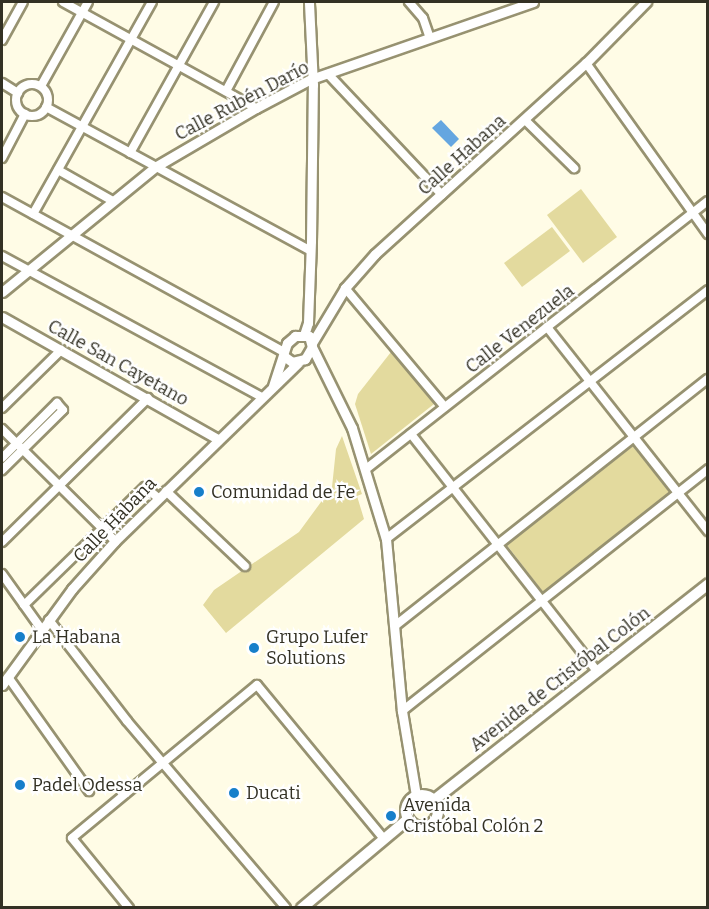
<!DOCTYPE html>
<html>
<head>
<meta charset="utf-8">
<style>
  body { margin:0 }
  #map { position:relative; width:709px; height:909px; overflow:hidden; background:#fffce6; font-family:Bitter,serif }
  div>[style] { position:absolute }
  .green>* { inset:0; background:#e3da9e }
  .water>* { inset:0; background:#65a6e0 }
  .roads { filter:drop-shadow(2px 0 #979271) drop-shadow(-2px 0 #979271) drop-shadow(0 2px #979271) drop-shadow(0 -2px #979271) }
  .minor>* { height:8px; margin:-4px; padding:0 4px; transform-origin:4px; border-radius:4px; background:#fff }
  .minor>.ring { margin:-4px; padding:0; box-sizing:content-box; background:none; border:8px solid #fff; border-radius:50% }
  .tertiary>* { height:9px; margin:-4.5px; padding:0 4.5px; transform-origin:4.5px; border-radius:4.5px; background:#fff }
  .secondary>* { height:10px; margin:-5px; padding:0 5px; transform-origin:5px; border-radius:5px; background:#fff }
  .secondary>.ring { margin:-5px; padding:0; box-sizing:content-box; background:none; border:10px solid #fff; border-radius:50% }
  .dots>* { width:16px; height:16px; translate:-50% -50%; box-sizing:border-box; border:3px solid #fff; border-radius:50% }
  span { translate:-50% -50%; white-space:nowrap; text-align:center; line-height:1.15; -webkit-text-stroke:4.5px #fff; paint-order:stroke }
  .street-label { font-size:18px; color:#333124 }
  .poi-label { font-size:18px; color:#333124 }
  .left { translate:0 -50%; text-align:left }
  .frame { position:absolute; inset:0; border:3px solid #333124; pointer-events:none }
</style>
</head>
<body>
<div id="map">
  <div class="green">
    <i style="clip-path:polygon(581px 189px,617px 237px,583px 263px,547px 215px)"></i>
    <i style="clip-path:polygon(552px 227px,570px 251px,522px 287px,504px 263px)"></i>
    <i style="clip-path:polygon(391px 352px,434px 404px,371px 454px,355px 404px,358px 394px)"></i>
    <i style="clip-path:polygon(342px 436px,362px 494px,357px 496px,364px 519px,226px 633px,203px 605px,214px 590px,299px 532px,332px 487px,336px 449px)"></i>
    <i style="clip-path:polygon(633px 446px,670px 493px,543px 592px,506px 544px)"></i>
  </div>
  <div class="water">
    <i style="clip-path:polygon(441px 120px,459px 139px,451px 147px,432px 128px)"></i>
  </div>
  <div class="roads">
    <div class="minor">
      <i style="left:63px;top:2px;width:220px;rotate:28.8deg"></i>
      <i style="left:409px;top:2px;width:21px;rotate:49deg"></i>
      <i style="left:423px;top:18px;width:21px;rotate:71deg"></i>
      <i style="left:2px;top:40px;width:43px;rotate:-61.1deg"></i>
      <i style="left:586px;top:63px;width:210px;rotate:54.5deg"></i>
      <i style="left:328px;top:74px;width:166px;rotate:46.7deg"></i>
      <i style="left:2px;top:83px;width:19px;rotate:32deg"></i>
      <i class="ring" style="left:16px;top:84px;width:24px;height:24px"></i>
      <i style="left:41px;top:86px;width:96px;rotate:-60.8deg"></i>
      <i style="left:226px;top:91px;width:101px;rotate:-61.7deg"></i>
      <i style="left:46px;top:107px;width:299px;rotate:28.5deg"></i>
      <i style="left:525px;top:120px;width:69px;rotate:44.4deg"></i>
      <i style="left:130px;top:153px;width:173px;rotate:-60.9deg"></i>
      <i style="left:2px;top:158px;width:50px;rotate:-62.4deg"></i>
      <i style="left:58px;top:170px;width:61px;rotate:29.5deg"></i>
      <i style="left:2px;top:197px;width:322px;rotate:28.8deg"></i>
      <i style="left:33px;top:214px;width:243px;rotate:-60.7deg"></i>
      <i style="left:2px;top:256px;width:297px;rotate:28.5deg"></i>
      <i style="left:345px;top:288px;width:155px;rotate:50deg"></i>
      <i style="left:547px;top:327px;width:260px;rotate:51.7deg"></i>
      <i style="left:2px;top:408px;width:83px;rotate:-44.5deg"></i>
      <i style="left:2px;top:429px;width:159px;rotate:44.7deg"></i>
      <i style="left:411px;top:434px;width:301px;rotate:51.9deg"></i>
      <i style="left:2px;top:458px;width:78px;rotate:-45deg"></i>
      <i style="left:57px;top:403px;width:9px;rotate:49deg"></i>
      <i style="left:63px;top:410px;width:86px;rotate:135.5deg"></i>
      <i style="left:366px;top:469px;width:434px;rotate:-38.1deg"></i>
      <i style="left:166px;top:491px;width:109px;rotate:43.5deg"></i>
      <i style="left:386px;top:539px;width:407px;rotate:-37.7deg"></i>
      <i style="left:2px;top:542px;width:205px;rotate:-44.6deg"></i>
      <i style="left:2px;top:574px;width:69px;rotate:54.5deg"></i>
      <i style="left:24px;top:605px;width:169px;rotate:-44.3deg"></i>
      <i style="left:145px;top:487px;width:17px;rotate:40deg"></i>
      <i style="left:49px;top:620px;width:128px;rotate:52.3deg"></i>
      <i style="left:127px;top:721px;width:245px;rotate:49.6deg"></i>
      <i style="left:396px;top:625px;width:397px;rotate:-38.3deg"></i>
      <i style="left:8px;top:677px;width:140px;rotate:54.6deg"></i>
      <i style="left:402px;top:711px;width:390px;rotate:-38.3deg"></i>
      <i style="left:129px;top:908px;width:90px;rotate:-129.2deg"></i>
      <i style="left:72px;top:838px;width:240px;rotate:-39.6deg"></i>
      <i style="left:257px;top:685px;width:200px;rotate:50.5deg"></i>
    </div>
    <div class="tertiary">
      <i style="left:2px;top:292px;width:198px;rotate:-39.2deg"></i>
      <i style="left:155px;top:167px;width:117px;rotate:-30.3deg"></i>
      <i style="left:256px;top:108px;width:62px;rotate:-27.8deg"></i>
      <i style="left:311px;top:79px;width:235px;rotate:-19.1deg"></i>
      <i style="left:2px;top:317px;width:248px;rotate:29.5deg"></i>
      <i style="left:304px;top:335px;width:13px;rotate:-72deg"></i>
      <i style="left:308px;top:323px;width:82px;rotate:-87.9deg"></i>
      <i style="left:311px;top:241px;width:156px;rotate:-89.3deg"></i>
      <i style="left:313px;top:85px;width:83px;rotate:-92.8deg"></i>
      <i style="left:312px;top:343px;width:64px;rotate:-59deg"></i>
      <i style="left:345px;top:288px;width:45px;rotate:-48.6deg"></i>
      <i style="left:375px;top:254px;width:285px;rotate:-42.2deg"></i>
      <i style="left:586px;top:63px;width:86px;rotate:-45.5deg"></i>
      <i style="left:312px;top:347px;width:90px;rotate:63.7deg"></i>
      <i style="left:352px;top:428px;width:116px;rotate:73deg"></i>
      <i style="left:386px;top:539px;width:173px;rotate:84.7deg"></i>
      <i style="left:402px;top:711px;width:86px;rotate:80.6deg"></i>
      <i style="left:273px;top:386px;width:45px;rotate:-72deg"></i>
      <i style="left:287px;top:343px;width:11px;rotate:-41deg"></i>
      <i style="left:295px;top:336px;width:14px"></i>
      <i style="left:309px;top:336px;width:11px;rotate:75deg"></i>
      <i style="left:312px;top:347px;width:14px;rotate:120deg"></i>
      <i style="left:305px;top:359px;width:13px;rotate:167deg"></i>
      <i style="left:292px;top:362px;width:9px;rotate:-144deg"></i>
      <i style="left:2px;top:685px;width:119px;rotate:-53.9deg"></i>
      <i style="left:72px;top:589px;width:64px;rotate:-48.1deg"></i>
      <i style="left:115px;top:541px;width:255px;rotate:-44.2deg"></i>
    </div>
    <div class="secondary">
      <i class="ring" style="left:406px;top:795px;width:22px;height:22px"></i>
      <i style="left:434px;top:800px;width:349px;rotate:-38.2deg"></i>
      <i style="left:302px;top:908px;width:138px;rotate:-40deg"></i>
    </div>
  </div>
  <div class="dots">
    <i style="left:199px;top:492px;background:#177fca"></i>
    <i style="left:20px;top:637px;background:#177fca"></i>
    <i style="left:254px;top:648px;background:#177fca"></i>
    <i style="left:20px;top:785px;background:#177fca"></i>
    <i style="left:234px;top:793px;background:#177fca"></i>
    <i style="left:391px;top:816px;background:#177fca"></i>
  </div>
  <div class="street-label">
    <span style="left:242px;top:101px;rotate:-28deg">Calle Rubén Darío</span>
    <span style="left:462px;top:155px;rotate:-42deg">Calle Habana</span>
    <span style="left:520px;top:329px;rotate:-38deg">Calle Venezuela</span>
    <span style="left:118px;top:363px;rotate:29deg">Calle San Cayetano</span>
    <span style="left:115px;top:520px;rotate:-46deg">Calle Habana</span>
    <span style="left:560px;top:679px;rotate:-38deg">Avenida de Cristóbal Colón</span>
  </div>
  <div class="poi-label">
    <span class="left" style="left:211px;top:492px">Comunidad de Fe</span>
    <span class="left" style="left:32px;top:637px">La Habana</span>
    <span class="left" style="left:266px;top:648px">Grupo Lufer<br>Solutions</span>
    <span class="left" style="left:32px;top:785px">Padel Odessa</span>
    <span class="left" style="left:246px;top:793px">Ducati</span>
    <span class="left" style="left:403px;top:816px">Avenida<br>Cristóbal Colón 2</span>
  </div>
  <div class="frame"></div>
</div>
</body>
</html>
